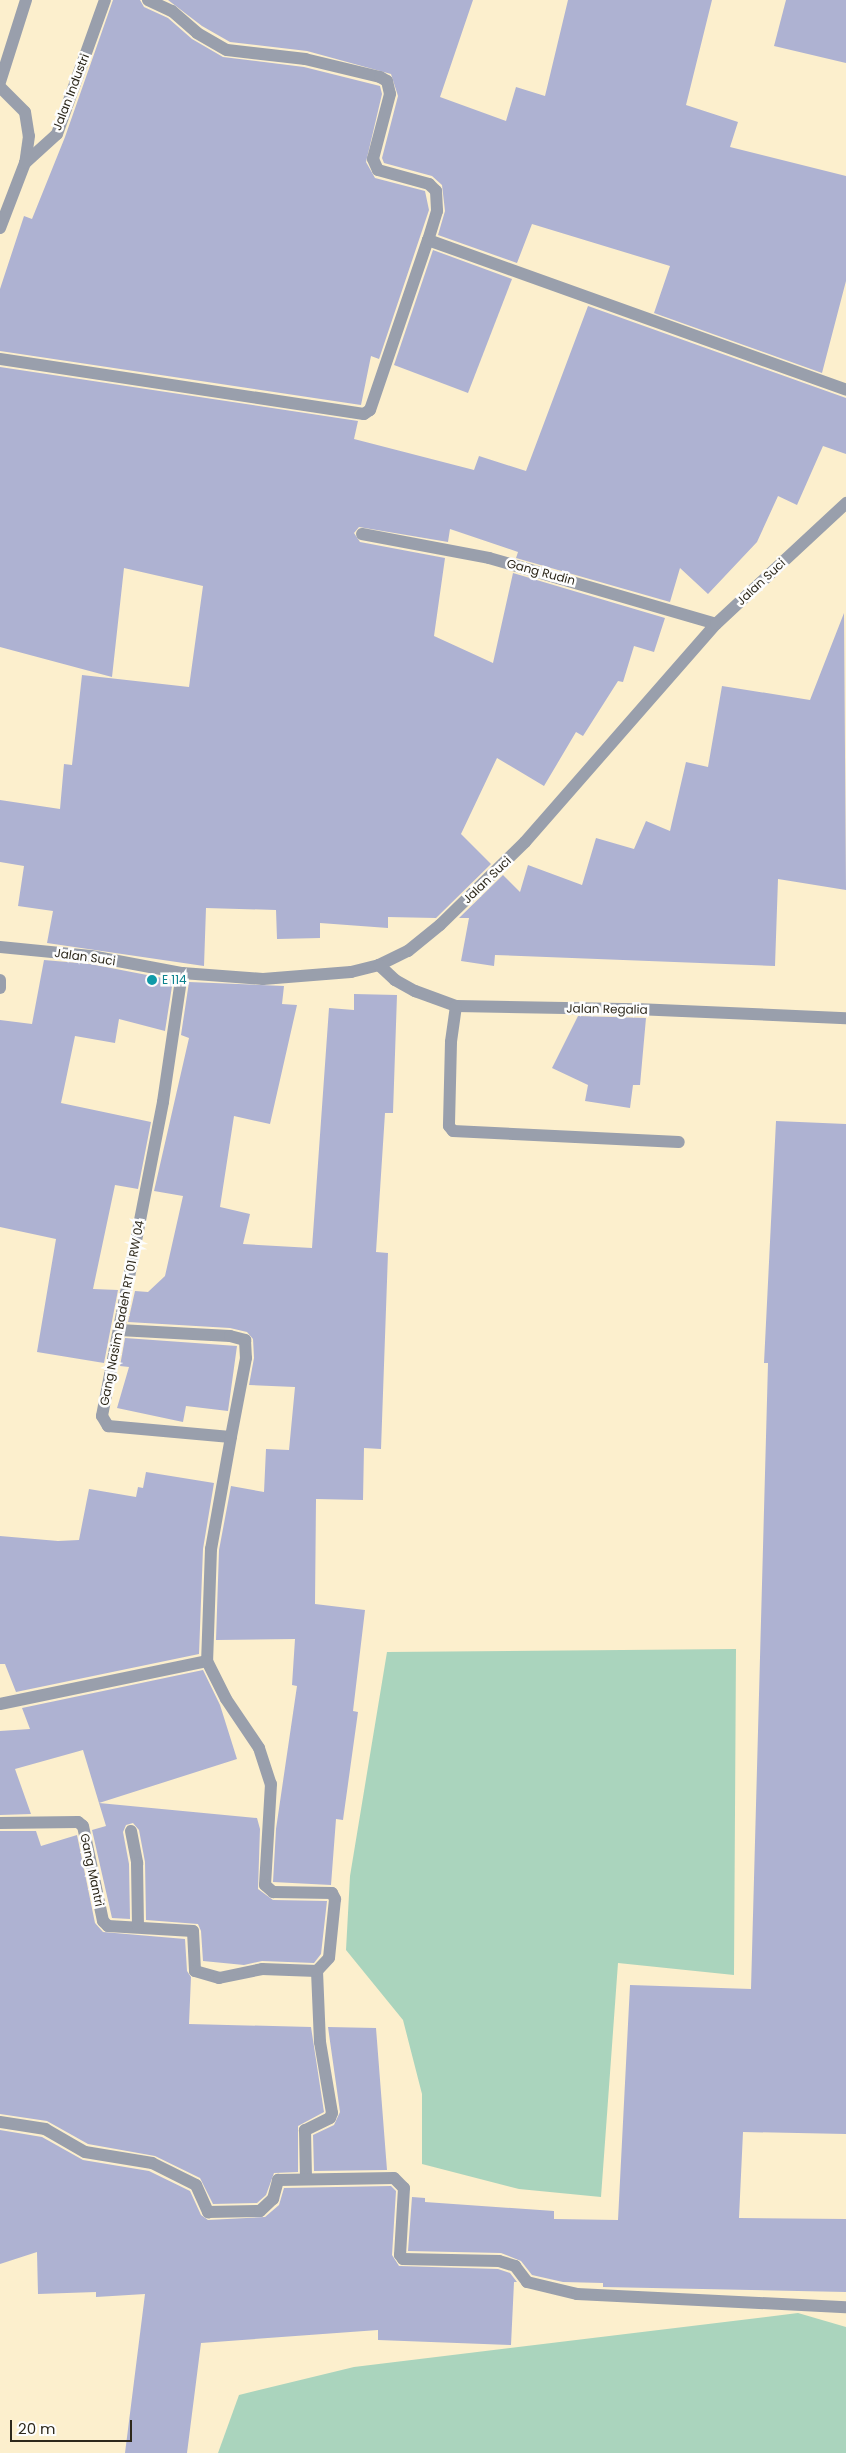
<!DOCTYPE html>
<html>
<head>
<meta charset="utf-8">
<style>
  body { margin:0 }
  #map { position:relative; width:846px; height:2453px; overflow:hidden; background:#fcefcd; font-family:Poppins,sans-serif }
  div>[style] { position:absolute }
  .green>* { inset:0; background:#aad4bd }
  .building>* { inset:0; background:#aeb2d2 }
  .minor>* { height:12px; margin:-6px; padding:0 6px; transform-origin:6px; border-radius:6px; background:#999fac }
  .dots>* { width:14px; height:14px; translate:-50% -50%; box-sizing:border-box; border:2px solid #fdfdfd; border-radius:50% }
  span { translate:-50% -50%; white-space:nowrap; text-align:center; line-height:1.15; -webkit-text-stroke:5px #fdfdfd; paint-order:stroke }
  .street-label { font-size:12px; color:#2d281b }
  .culture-label { font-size:12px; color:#0d838f }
  .left { translate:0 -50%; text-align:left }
  .scale { position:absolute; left:10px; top:2420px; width:122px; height:22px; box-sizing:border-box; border:2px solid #2d281b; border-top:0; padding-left:6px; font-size:15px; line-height:18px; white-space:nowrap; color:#2d281b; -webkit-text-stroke:4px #fdfdfd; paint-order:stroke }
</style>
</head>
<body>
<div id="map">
  <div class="green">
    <i style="clip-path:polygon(736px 1649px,734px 1975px,618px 1963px,601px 2197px,519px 2189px,422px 2164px,422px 2094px,403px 2020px,346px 1950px,350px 1876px,387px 1652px)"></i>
    <i style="clip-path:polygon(798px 2313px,846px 2327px,846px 2453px,218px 2453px,239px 2395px,354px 2367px)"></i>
  </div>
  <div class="building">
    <i style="clip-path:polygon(113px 0,140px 0,144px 7px,168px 18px,192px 39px,223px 57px,304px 67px,380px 86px,382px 94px,366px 162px,375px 178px,425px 191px,429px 210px,379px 359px,371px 356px,361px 405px,0 351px,0 289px,24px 216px,32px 219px,65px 137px)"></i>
    <i style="clip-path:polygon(168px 0,473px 0,440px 97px,506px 121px,516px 87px,545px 96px,568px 0,712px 0,686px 105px,738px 122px,730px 147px,846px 176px,846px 281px,822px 373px,654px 313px,670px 266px,532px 224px,517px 263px,438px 235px,445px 211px,442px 185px,432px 176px,384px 163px,382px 158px,398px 96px,391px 74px,307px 51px,230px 42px,202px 26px)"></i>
    <i style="clip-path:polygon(786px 0,846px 0,846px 63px,774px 46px)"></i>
    <i style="clip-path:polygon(433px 250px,512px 279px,468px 393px,394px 365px)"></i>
    <i style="clip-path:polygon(588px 306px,846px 398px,846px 454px,823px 446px,797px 505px,778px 496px,757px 542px,708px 594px,680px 568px,670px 602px,516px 558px,518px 552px,450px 529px,448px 542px,359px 527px,354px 533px,360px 542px,445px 558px,434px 636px,493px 663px,513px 573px,665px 618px,654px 652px,634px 646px,623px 682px,618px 681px,583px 736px,576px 732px,544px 786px,497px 758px,461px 834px,491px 864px,436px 918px,388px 917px,388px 928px,320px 923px,320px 938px,277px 939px,276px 910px,206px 908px,204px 966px,47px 943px,53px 911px,18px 906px,24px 866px,0 862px,0 800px,60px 809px,64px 764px,72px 765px,82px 675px,189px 687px,203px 586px,124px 568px,112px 677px,0 647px,0 367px,358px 421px,354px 439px,474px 470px,479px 456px,526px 471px)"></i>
    <i style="clip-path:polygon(844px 613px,846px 890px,778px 879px,775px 966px,495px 955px,494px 966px,461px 961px,469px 918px,459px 918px,503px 875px,520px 892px,528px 865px,582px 885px,596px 838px,634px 849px,646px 821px,670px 831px,686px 762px,708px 767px,722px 686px,810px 700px)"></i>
    <i style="clip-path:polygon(44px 960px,90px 964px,173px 980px,165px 1031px,119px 1019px,115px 1043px,75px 1036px,61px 1103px,151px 1122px,138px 1189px,115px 1185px,93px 1289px,118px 1290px,104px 1363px,37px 1352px,56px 1239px,0 1227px,0 1020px,32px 1024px)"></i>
    <i style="clip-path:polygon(189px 982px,284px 986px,282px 1004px,297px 1005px,270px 1124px,234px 1116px,220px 1207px,250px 1214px,243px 1244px,312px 1248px,329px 1008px,354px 1010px,354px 994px,397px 995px,393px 1113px,385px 1113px,376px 1252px,388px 1253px,381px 1449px,364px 1448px,363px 1500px,316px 1499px,315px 1604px,365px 1610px,353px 1711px,358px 1712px,343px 1820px,336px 1819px,331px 1885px,273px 1882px,276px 1829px,297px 1686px,292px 1685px,295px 1639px,216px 1640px,219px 1550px,231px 1486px,264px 1492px,266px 1449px,289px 1450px,295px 1387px,249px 1385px,254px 1358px,253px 1339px,247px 1332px,230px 1328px,128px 1322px,135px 1291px,148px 1292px,165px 1276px,183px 1196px,154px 1191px,189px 1038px,181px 1035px)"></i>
    <i style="clip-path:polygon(578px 1016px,646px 1018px,640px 1085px,633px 1085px,630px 1108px,585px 1101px,588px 1085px,552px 1068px)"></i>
    <i style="clip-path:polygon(776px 1121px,846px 1124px,846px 2134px,743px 2132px,739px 2218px,846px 2219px,846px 2292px,603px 2287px,603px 2283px,563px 2282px,532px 2275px,521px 2261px,501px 2253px,408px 2251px,412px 2197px,425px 2198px,425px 2202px,554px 2211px,554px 2219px,618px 2220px,630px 1985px,751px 1989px,768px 1363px,764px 1363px)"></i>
    <i style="clip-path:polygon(125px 1338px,237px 1346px,228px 1411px,186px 1406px,183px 1422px,117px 1408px,129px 1367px,120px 1366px)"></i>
    <i style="clip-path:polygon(146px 1472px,214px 1483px,203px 1549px,199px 1654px,16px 1692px,5px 1664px,0 1664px,0 1536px,58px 1541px,79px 1540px,89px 1489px,136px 1497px,138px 1487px,143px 1488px)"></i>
    <i style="clip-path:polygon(203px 1670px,220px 1705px,237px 1759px,99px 1803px,83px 1750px,15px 1769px,31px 1814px,0 1815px,0 1731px,30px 1729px,22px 1708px)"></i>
    <i style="clip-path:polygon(99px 1803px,257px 1818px,260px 1829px,258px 1889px,273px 1900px,327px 1901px,321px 1954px,314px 1963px,262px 1961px,244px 1965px,203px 1961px,201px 1931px,198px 1924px,146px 1920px,145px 1862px,139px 1830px,133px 1823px,126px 1825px,123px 1832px,129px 1864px,130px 1919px,112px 1918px,92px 1830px,106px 1826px)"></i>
    <i style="clip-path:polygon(0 1831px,36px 1831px,41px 1846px,77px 1835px,95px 1923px,103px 1932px,185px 1939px,187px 1971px,191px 1977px,189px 2024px,311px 2027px,324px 2112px,298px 2126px,298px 2172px,274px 2173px,266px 2195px,257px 2203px,213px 2204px,200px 2178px,155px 2156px,88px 2144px,47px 2121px,0 2114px)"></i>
    <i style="clip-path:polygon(328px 2027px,376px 2028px,387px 2170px,314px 2171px,313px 2135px,334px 2125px,340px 2112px)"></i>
    <i style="clip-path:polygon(0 2130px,42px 2137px,83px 2160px,149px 2171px,190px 2191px,201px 2215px,208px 2220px,265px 2217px,279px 2205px,284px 2188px,391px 2186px,396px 2191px,392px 2255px,399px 2266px,498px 2269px,510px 2273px,517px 2282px,514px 2282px,511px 2345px,378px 2340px,378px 2330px,201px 2343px,187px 2453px,125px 2453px,145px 2294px,96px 2297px,96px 2292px,38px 2294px,37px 2252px,0 2264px)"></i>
  </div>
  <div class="minor">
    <i style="left:148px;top:0;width:26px;rotate:25deg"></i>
    <i style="left:172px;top:11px;width:33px;rotate:41deg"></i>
    <i style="left:197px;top:33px;width:34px;rotate:30deg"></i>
    <i style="left:227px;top:50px;width:79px;rotate:6.6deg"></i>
    <i style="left:305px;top:59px;width:77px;rotate:13.5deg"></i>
    <i style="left:380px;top:77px;width:8px;rotate:30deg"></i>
    <i style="left:387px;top:81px;width:13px;rotate:77deg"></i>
    <i style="left:390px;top:94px;width:67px;rotate:104.7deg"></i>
    <i style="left:373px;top:159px;width:12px;rotate:66deg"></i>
    <i style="left:378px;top:170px;width:53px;rotate:15.4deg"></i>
    <i style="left:429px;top:184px;width:10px;rotate:45deg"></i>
    <i style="left:436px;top:191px;width:20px;rotate:87deg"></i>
    <i style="left:437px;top:211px;width:30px;rotate:107deg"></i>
    <i style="left:0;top:82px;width:86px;rotate:-72.4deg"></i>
    <i style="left:0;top:87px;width:35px;rotate:45deg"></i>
    <i style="left:25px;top:112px;width:24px;rotate:81deg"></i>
    <i style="left:29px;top:136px;width:27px;rotate:98deg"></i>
    <i style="left:0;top:228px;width:70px;rotate:-69deg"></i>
    <i style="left:25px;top:163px;width:43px;rotate:-42.2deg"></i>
    <i style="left:57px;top:134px;width:142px;rotate:-70.3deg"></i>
    <i style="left:0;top:359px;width:368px;rotate:8.6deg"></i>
    <i style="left:364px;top:414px;width:7px;rotate:-34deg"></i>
    <i style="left:370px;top:410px;width:180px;rotate:-71.2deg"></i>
    <i style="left:428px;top:240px;width:444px;rotate:19.7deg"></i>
    <i style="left:362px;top:534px;width:129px;rotate:10.7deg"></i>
    <i style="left:489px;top:558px;width:236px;rotate:16.2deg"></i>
    <i style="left:0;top:947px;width:91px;rotate:5.6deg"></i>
    <i style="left:91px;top:956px;width:93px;rotate:10.6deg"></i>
    <i style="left:182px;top:973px;width:81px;rotate:4.2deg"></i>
    <i style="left:263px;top:979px;width:88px;rotate:-4.5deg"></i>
    <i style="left:351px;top:972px;width:29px;rotate:-14deg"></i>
    <i style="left:379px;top:965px;width:32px;rotate:-26deg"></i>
    <i style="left:408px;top:951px;width:41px;rotate:-39.1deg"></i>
    <i style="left:440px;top:925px;width:119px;rotate:-44.3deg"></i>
    <i style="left:525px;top:842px;width:290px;rotate:-48.8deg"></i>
    <i style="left:716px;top:624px;width:178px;rotate:-42.9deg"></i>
    <i style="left:379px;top:965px;width:22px;rotate:43deg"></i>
    <i style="left:395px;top:980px;width:23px;rotate:29deg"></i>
    <i style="left:415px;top:991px;width:44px;rotate:20.1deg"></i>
    <i style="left:456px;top:1006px;width:180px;rotate:1deg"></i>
    <i style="left:636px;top:1009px;width:210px;rotate:2.5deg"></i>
    <i style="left:182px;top:973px;width:130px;rotate:98.4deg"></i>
    <i style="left:163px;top:1102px;width:320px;rotate:101deg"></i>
    <i style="left:102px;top:1416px;width:12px;rotate:59deg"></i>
    <i style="left:108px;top:1426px;width:123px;rotate:5.1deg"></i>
    <i style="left:231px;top:1437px;width:114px;rotate:100.1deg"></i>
    <i style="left:211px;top:1549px;width:112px;rotate:92deg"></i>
    <i style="left:207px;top:1661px;width:42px;rotate:63.4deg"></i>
    <i style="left:226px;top:1699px;width:59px;rotate:56deg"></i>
    <i style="left:259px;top:1748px;width:38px;rotate:72deg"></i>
    <i style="left:271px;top:1784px;width:101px;rotate:93.4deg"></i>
    <i style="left:265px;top:1885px;width:11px;rotate:41deg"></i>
    <i style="left:273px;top:1892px;width:59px;rotate:1deg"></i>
    <i style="left:332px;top:1893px;width:7px;rotate:63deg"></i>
    <i style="left:335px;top:1899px;width:59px;rotate:95.8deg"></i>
    <i style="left:329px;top:1958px;width:18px;rotate:133deg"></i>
    <i style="left:317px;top:1971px;width:71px;rotate:87.6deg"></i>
    <i style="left:320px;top:2042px;width:72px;rotate:80.4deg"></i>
    <i style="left:332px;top:2113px;width:5px;rotate:112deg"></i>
    <i style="left:330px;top:2118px;width:28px;rotate:154deg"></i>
    <i style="left:305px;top:2130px;width:49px;rotate:88.8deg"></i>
    <i style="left:0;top:980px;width:8px;rotate:90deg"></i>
    <i style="left:456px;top:1006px;width:36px;rotate:98deg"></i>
    <i style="left:451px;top:1042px;width:84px;rotate:91.4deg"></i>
    <i style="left:449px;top:1126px;width:6px;rotate:51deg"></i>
    <i style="left:453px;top:1131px;width:226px;rotate:2.8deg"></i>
    <i style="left:119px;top:1330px;width:111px;rotate:3.1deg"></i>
    <i style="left:230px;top:1336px;width:16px;rotate:15deg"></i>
    <i style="left:245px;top:1340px;width:18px;rotate:87deg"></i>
    <i style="left:246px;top:1358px;width:80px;rotate:100.8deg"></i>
    <i style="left:0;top:1704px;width:211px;rotate:-11.7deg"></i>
    <i style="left:0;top:1823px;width:78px;rotate:-0.7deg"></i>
    <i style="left:78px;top:1822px;width:6px;rotate:39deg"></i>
    <i style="left:83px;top:1826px;width:97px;rotate:78.1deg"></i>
    <i style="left:103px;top:1921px;width:7px;rotate:45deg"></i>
    <i style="left:108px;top:1926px;width:85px;rotate:3.4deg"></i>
    <i style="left:193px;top:1931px;width:40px;rotate:87.1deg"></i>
    <i style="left:195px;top:1971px;width:25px;rotate:16deg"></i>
    <i style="left:219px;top:1978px;width:44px;rotate:-11.8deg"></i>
    <i style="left:262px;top:1969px;width:55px;rotate:2.1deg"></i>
    <i style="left:131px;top:1831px;width:33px;rotate:79deg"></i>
    <i style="left:137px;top:1863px;width:64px;rotate:89.1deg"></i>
    <i style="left:0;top:2122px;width:46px;rotate:8.8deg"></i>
    <i style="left:45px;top:2129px;width:46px;rotate:29.9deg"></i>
    <i style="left:85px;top:2152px;width:68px;rotate:9.3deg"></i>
    <i style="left:152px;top:2163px;width:49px;rotate:26.6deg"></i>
    <i style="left:196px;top:2185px;width:30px;rotate:66deg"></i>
    <i style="left:208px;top:2212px;width:52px;rotate:-1.1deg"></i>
    <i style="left:260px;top:2211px;width:18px;rotate:-43deg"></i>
    <i style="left:273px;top:2199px;width:20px;rotate:-75deg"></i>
    <i style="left:278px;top:2180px;width:116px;rotate:-1deg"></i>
    <i style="left:394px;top:2178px;width:14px;rotate:45deg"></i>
    <i style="left:404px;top:2188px;width:67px;rotate:93.4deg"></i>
    <i style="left:400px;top:2255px;width:5px;rotate:53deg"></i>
    <i style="left:403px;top:2259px;width:96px;rotate:1.2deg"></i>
    <i style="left:499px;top:2261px;width:17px;rotate:17deg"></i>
    <i style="left:515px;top:2266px;width:20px;rotate:53deg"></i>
    <i style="left:527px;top:2282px;width:51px;rotate:13.5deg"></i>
    <i style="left:577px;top:2294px;width:269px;rotate:2.8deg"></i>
  </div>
  <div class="dots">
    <i style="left:152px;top:980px;background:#0f9aa8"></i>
  </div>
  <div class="street-label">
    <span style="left:71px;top:92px;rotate:-69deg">Jalan Industri</span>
    <span style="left:541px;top:572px;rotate:15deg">Gang Rudin</span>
    <span style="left:761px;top:582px;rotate:-43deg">Jalan Suci</span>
    <span style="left:487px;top:880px;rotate:-44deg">Jalan Suci</span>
    <span style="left:85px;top:957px;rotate:8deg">Jalan Suci</span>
    <span style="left:607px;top:1009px;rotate:1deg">Jalan Regalia</span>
    <span style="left:122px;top:1313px;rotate:-79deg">Gang Nasim Badeh RT 01 RW 04</span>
    <span style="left:92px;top:1870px;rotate:78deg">Gang Mantri</span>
  </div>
  <div class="culture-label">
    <span class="left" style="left:162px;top:980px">E 114</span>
  </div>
  <div class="scale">20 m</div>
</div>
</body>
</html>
